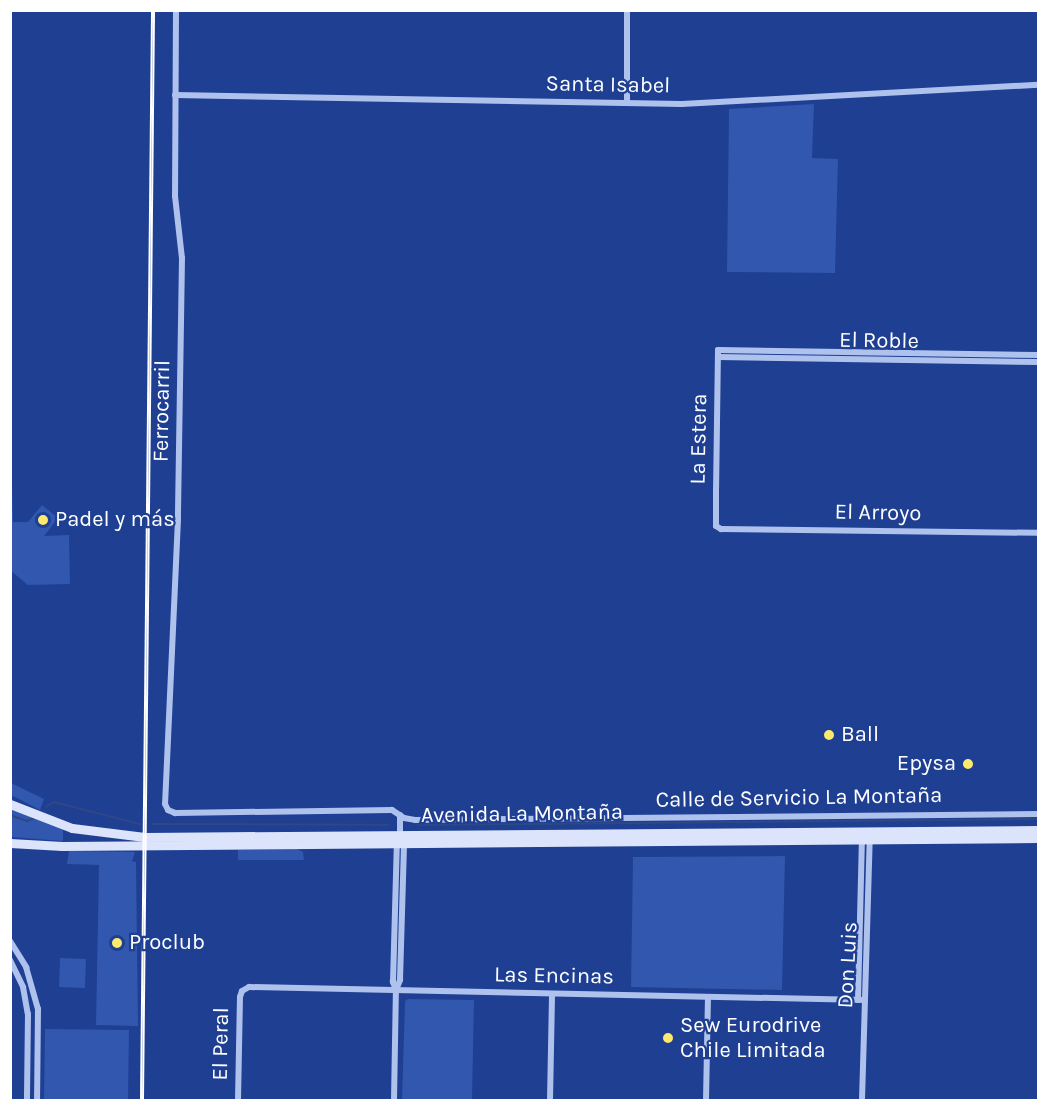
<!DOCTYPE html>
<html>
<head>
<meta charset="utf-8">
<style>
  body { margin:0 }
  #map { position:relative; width:1049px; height:1111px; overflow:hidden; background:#1e3f92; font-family:Karla,sans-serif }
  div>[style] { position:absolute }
  .green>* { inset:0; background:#3157af }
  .stream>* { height:1.5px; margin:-0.75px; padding:0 0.75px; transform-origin:0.75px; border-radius:0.75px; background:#2f4785 }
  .street>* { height:6px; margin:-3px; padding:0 3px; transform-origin:3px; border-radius:3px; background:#afc2ee }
  .secondary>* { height:9px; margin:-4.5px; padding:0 4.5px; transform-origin:4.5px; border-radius:4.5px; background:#dbe4fa }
  .rail>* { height:4px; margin-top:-2px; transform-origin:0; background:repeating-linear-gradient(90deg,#1e3f92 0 4.5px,#fff 0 9px); box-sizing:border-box; border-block:2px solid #fff }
  .dots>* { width:16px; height:16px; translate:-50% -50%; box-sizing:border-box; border:3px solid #1e3f92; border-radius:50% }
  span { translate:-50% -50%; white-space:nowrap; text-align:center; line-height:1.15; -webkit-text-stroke:4.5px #1e3f92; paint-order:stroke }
  .street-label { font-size:22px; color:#fff }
  .poi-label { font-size:22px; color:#fff }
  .left { translate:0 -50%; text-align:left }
  .right { translate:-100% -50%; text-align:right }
  .frame { position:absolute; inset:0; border:12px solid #fff; pointer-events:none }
</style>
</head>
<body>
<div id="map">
  <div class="green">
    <i style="clip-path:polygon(814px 104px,812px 158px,838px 159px,835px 273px,727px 272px,729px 109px)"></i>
    <i style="clip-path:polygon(11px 451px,13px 522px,28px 522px,42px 505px,58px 518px,44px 536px,69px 535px,70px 584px,28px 585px,11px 571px)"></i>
    <i style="clip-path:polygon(11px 783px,44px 799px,40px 810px,11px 795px)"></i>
    <i style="clip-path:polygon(10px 806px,63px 827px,63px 841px,11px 837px)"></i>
    <i style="clip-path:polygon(297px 849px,303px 852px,304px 860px,238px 860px,238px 850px)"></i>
    <i style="clip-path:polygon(69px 851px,135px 852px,132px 861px,136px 862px,138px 1026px,96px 1025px,99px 865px,67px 864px)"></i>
    <i style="clip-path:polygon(785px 856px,782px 990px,631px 987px,633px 857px)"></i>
    <i style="clip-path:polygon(60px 958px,86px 959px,85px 988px,59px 987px)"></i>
    <i style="clip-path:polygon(408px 999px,474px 1000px,472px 1100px,402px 1100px,405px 1001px)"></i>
    <i style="clip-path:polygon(45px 1029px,129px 1030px,128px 1100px,44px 1100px)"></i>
  </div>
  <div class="stream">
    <i style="left:46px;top:807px;width:9px;rotate:-32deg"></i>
    <i style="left:54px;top:802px;width:89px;rotate:14.3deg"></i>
    <i style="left:10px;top:815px;width:18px;rotate:19deg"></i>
    <i style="left:27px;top:821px;width:9px;rotate:-21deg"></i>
    <i style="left:153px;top:824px;width:235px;rotate:0.2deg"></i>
    <i style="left:418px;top:825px;width:620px;rotate:-0.55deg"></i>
  </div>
  <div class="street">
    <i style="left:176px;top:10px;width:186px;rotate:90.3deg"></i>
    <i style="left:175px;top:196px;width:62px;rotate:83.6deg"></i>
    <i style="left:182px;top:258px;width:261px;rotate:90.9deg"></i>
    <i style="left:178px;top:519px;width:285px;rotate:92.6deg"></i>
    <i style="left:165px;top:804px;width:7px;rotate:63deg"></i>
    <i style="left:168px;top:810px;width:8px;rotate:23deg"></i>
    <i style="left:175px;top:813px;width:217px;rotate:-0.8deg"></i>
    <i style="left:392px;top:810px;width:14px;rotate:34deg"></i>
    <i style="left:404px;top:818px;width:11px;rotate:10deg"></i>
    <i style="left:415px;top:820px;width:623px;rotate:-0.55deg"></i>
    <i style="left:175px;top:95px;width:507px;rotate:1.02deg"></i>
    <i style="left:682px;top:104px;width:357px;rotate:-3.1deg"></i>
    <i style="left:627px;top:103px;width:93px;rotate:-90deg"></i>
    <i style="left:1038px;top:355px;width:320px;rotate:-179.1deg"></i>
    <i style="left:718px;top:350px;width:139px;rotate:90.8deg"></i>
    <i style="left:716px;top:489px;width:37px;rotate:90deg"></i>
    <i style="left:716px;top:526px;width:6px;rotate:31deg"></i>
    <i style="left:721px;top:529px;width:317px;rotate:0.7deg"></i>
    <i style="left:718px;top:357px;width:320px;rotate:0.9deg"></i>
    <i style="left:10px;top:941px;width:31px;rotate:58deg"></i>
    <i style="left:26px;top:967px;width:44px;rotate:74.1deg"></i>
    <i style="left:38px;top:1009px;width:91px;rotate:90.6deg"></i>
    <i style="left:10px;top:960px;width:30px;rotate:64deg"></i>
    <i style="left:23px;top:987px;width:27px;rotate:80deg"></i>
    <i style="left:28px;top:1014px;width:86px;rotate:90.7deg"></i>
    <i style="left:396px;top:990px;width:11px;rotate:-68deg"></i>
    <i style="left:400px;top:980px;width:137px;rotate:-88.3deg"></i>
    <i style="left:404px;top:843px;width:9px;rotate:-117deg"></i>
    <i style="left:400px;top:835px;width:20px;rotate:-90deg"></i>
    <i style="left:858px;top:1000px;width:162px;rotate:-88.6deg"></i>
    <i style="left:238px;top:1100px;width:103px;rotate:-88.9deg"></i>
    <i style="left:240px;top:997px;width:6px;rotate:-72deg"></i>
    <i style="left:242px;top:991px;width:8px;rotate:-30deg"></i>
    <i style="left:249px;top:987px;width:616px;rotate:1.21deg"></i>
    <i style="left:394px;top:1100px;width:110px;rotate:-89deg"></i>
    <i style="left:396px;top:990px;width:9px;rotate:-111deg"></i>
    <i style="left:393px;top:982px;width:141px;rotate:-88.4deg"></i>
    <i style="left:550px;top:1100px;width:106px;rotate:-88.9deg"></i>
    <i style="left:706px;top:1100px;width:103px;rotate:-88.9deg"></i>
    <i style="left:862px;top:1100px;width:262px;rotate:-88.3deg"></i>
  </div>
  <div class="secondary">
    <i style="left:10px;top:804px;width:66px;rotate:21.2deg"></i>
    <i style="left:72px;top:828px;width:73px;rotate:7.1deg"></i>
    <i style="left:144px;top:837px;width:894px;rotate:-0.45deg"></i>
    <i style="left:10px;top:843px;width:52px;rotate:3.3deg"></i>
    <i style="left:62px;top:846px;width:976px;rotate:-0.47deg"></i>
  </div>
  <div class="rail">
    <i style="left:142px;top:1100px;width:1090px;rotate:-89.42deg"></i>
  </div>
  <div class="dots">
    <i style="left:43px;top:520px;background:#fde96e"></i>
    <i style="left:829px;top:735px;background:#fde96e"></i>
    <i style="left:968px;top:764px;background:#fde96e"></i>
    <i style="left:117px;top:943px;background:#fde96e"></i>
    <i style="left:668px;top:1038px;background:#fde96e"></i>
  </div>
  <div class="street-label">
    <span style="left:608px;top:85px;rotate:1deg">Santa Isabel</span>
    <span style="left:879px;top:341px;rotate:1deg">El Roble</span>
    <span style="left:162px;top:411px;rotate:-89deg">Ferrocarril</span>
    <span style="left:699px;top:439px;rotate:-89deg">La Estera</span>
    <span style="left:878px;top:513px;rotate:1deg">El Arroyo</span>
    <span style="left:799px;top:798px;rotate:-1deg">Calle de Servicio La Montaña</span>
    <span style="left:522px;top:814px;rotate:-1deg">Avenida La Montaña</span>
    <span style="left:848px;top:965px;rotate:-87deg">Don Luis</span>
    <span style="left:554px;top:976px;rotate:1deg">Las Encinas</span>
    <span style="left:221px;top:1044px;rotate:-89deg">El Peral</span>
  </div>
  <div class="poi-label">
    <span class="left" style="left:55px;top:520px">Padel y más</span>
    <span class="left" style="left:841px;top:735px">Ball</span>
    <span class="right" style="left:956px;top:764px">Epysa</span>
    <span class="left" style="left:129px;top:943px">Proclub</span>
    <span class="left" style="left:680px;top:1038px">Sew Eurodrive<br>Chile Limitada</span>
  </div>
  <div class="frame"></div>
</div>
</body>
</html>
